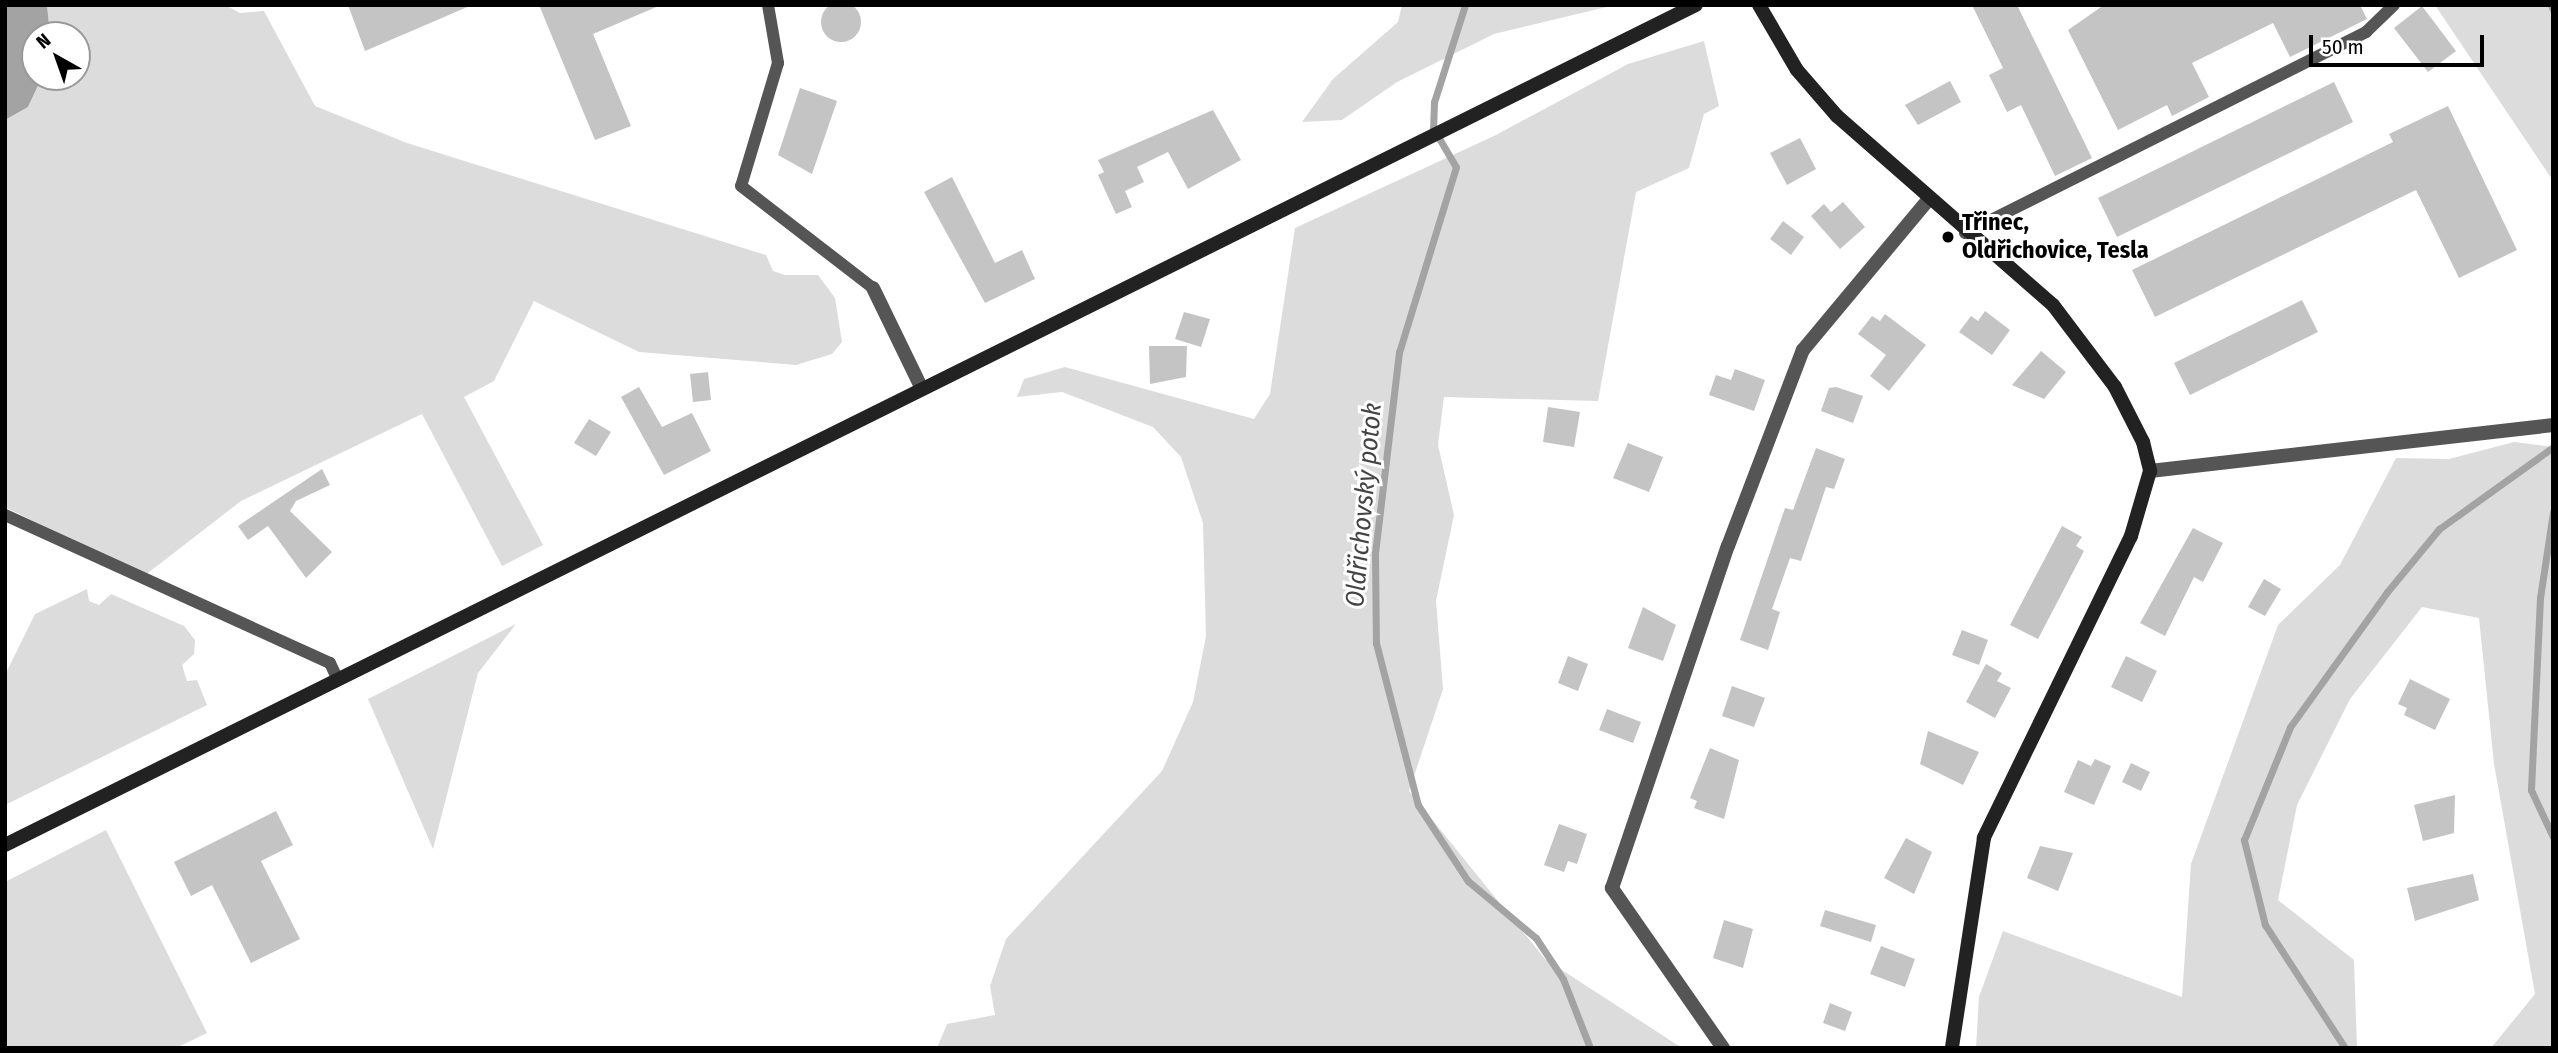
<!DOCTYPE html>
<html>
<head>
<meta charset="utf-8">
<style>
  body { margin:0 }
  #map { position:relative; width:2558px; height:1053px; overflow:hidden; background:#fff; font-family:"Fira Sans Condensed",sans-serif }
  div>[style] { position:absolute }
  .green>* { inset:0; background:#dcdcdc }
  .water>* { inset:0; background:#a3a3a3 }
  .stream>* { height:7px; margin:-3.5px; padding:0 3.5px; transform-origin:3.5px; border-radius:3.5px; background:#a3a3a3 }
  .building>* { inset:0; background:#c4c4c4 }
  .round { border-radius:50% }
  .lane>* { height:12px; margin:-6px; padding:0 6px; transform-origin:6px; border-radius:6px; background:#555 }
  .street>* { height:14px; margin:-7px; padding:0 7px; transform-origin:7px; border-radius:7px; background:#555 }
  .secondary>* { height:14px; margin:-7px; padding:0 7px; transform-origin:7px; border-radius:7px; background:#222 }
  .dots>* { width:19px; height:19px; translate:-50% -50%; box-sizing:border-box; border:4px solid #fff; border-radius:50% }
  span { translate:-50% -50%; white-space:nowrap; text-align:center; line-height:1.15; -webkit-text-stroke:6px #fff; paint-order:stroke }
  .poi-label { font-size:24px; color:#000; font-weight:700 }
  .left { translate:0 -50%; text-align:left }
  .water-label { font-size:26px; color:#444; font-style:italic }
  .frame { position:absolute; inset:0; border:7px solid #000; pointer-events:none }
  .north { position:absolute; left:21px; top:21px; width:70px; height:70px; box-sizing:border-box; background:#fff; border:2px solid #999; border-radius:50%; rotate:320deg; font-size:19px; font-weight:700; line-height:28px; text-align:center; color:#000 }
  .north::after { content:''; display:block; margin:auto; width:24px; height:32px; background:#000; clip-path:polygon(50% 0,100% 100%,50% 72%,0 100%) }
  .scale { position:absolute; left:2309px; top:35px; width:175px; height:32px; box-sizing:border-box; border:4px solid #000; border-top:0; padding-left:9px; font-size:21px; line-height:24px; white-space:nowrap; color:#000; -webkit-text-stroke:5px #fff; paint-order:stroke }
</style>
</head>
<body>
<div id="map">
  <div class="green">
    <i style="clip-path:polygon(47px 5px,225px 5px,240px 13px,264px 11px,315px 106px,407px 143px,766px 255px,773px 271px,785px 275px,818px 275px,835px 298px,842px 342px,832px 354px,796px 365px,639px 352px,534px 301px,494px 381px,464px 397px,543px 545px,502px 566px,422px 414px,241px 501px,144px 576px,5px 507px,5px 120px,28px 107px,42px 77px,77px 77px,77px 35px,50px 35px)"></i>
    <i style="clip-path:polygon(1402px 5px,1615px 5px,1494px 34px,1397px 82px,1342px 120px,1302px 122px,1333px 79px,1398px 22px)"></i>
    <i style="clip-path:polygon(2435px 5px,2553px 5px,2553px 181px)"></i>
    <i style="clip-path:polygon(1704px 41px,1719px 106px,1704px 114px,1689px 168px,1636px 192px,1598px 401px,1444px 397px,1438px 445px,1454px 515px,1436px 601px,1443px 689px,1409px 791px,1545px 959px,1682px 1048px,937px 1048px,947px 1024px,995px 1015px,990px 986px,1006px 939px,1162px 771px,1193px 702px,1206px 636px,1203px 523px,1181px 457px,1153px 427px,1062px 392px,1017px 397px,1024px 379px,1065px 367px,1254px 419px,1270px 394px,1295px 228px,1496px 135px,1628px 64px)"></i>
    <i style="clip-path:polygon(2514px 442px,2553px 447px,2553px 1048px,2491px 1048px,2535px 994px,2494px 764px,2479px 618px,2422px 607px,2350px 699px,2297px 805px,2278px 900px,2354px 960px,2357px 1048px,1976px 1048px,1979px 997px,2003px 931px,2182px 997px,2191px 864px,2278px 625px,2340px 565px,2396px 458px,2449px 459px)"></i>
    <i style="clip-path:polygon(87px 589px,89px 601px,99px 605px,111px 594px,184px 626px,195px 640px,194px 654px,182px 665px,187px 681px,197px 680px,207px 705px,5px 805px,5px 675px,35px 614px)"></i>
    <i style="clip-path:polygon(516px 624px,478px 673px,433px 849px,368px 699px)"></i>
    <i style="clip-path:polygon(106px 830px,207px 1033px,176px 1048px,5px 1048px,5px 882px)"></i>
  </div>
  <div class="water">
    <i style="clip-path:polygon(5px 5px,47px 5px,50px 35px,35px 35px,35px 77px,42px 77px,28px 107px,5px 120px)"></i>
  </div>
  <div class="stream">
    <i style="left:1465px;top:5px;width:102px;rotate:107.7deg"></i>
    <i style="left:1434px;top:102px;width:26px;rotate:92deg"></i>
    <i style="left:1433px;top:128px;width:45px;rotate:59.5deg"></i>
    <i style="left:1456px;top:167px;width:194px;rotate:107.1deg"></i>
    <i style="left:1399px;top:352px;width:203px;rotate:96.8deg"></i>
    <i style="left:1375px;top:554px;width:89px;rotate:89.4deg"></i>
    <i style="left:1376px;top:643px;width:167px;rotate:75.5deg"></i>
    <i style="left:1418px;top:805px;width:91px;rotate:56.7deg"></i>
    <i style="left:1468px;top:881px;width:89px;rotate:40deg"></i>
    <i style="left:1536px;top:938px;width:49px;rotate:56.6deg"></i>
    <i style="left:1563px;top:979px;width:74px;rotate:68.6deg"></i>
    <i style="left:2551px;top:5px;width:5px;rotate:68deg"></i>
    <i style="left:2553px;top:512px;width:87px;rotate:98.6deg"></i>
    <i style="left:2540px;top:598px;width:192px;rotate:92.7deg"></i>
    <i style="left:2531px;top:790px;width:52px;rotate:64.9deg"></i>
    <i style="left:2345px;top:1048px;width:147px;rotate:-123deg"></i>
    <i style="left:2265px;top:925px;width:88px;rotate:-103.9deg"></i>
    <i style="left:2244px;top:840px;width:122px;rotate:-67.8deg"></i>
    <i style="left:2290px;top:727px;width:166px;rotate:-54.3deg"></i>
    <i style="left:2387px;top:592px;width:82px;rotate:-50.5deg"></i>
    <i style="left:2439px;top:529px;width:140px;rotate:-35.7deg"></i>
  </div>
  <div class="building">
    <i class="round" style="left:821px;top:2px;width:40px;height:40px"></i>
    <i style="clip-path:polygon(348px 5px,472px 5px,365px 51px)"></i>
    <i style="clip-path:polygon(539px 5px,661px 5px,593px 34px,631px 126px,595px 140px)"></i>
    <i style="clip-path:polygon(1972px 5px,2017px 5px,2092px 158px,2055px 176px,2021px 105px,2007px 112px,1989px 75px,2003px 68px)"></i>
    <i style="clip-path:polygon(2104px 5px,2360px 5px,2367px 19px,2290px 57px,2273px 23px,2192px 63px,2209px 97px,2172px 116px,2167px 105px,2118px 130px,2068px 30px)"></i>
    <i style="clip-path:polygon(2422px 6px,2456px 51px,2428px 72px,2394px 28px)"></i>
    <i style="clip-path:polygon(1950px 81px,1961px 102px,1918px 125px,1905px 105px)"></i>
    <i style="clip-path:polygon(2334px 82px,2353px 122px,2117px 237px,2098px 198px)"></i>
    <i style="clip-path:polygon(800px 88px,837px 101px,812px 174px,778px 155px)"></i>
    <i style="clip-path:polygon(2448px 106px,2517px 250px,2459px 278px,2416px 190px,2155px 317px,2132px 270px,2393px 142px,2389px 134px)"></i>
    <i style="clip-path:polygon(1213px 110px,1241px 160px,1188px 189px,1168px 152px,1137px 167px,1144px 182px,1125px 191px,1132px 207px,1116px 214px,1098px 175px,1104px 172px,1098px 160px)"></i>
    <i style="clip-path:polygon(1800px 138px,1816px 169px,1787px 185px,1770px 153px)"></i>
    <i style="clip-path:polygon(952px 177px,995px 263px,1022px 250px,1035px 279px,985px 303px,924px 192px)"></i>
    <i style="clip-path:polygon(1843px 202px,1865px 227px,1840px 249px,1811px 216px,1824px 204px,1831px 212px)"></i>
    <i style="clip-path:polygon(1783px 221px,1804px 237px,1791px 255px,1770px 239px)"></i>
    <i style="clip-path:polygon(2302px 300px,2318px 332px,2190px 395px,2174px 363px)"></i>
    <i style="clip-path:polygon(1985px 311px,2010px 330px,1992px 355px,1959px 332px,1971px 316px,1978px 321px)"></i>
    <i style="clip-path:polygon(1184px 312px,1210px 319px,1201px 347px,1175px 339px)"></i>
    <i style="clip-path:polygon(1885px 314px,1926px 345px,1889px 391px,1870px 376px,1886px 355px,1858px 334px,1872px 316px,1880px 321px)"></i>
    <i style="clip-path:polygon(1149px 346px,1187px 346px,1186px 377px,1150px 384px)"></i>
    <i style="clip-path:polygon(2041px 351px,2066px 372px,2044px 399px,2012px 385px)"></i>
    <i style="clip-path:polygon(1735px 369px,1765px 380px,1754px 411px,1709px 395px,1716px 375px,1731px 380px)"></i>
    <i style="clip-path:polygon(708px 372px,711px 400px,693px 402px,690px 374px)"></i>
    <i style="clip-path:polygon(639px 387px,662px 427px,692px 413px,711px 451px,664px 475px,621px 397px)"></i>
    <i style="clip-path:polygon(1836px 387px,1863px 396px,1853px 423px,1821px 411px,1829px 388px)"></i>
    <i style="clip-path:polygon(1548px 407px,1580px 412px,1574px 447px,1543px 442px)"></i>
    <i style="clip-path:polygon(589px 419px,611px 432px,596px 456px,574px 443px)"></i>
    <i style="clip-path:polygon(1628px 443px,1663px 457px,1649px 492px,1613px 478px)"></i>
    <i style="clip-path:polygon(1816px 448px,1845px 459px,1834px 489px,1826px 487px,1801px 561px,1790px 558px,1772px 609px,1780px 612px,1768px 650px,1740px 640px,1785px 508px,1793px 510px)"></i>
    <i style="clip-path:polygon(322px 469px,330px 485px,296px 501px,290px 511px,332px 552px,306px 578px,268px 526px,248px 540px,238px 526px)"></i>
    <i style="clip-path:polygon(2062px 526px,2082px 537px,2076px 546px,2084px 551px,2038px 639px,2010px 625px)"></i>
    <i style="clip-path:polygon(2193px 528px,2223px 543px,2203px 582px,2194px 577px,2165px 636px,2140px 623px)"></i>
    <i style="clip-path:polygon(2264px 579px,2281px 589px,2265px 616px,2248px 607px)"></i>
    <i style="clip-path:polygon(1643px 607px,1676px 625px,1663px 661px,1628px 648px)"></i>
    <i style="clip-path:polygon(1962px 630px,1988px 640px,1979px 665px,1952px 655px)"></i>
    <i style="clip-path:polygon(1568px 656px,1588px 664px,1578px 691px,1558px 683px)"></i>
    <i style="clip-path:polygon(2126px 656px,2157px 671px,2142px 702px,2111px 687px)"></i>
    <i style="clip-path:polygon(1986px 664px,2002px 673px,1997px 681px,2011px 688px,1995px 718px,1966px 702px)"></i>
    <i style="clip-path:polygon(2410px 679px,2450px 699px,2435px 730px,2404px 715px,2407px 708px,2398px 704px)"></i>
    <i style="clip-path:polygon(1732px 686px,1765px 698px,1754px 727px,1722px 716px)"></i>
    <i style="clip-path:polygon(1607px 709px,1641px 722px,1633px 743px,1599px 730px)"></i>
    <i style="clip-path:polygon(1928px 731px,1979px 752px,1963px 785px,1920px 764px)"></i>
    <i style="clip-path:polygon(1710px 748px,1739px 760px,1724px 819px,1694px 808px,1697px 801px,1690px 798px)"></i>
    <i style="clip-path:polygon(2095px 759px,2111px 766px,2094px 805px,2064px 792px,2078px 760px,2091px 766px)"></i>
    <i style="clip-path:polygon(2131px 763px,2150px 772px,2141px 791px,2122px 782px)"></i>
    <i style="clip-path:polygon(2455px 795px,2454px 833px,2423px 841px,2414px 805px)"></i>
    <i style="clip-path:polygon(276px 811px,293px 845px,261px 861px,300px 939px,251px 963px,212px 885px,191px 896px,174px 862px)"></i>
    <i style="clip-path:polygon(1559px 824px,1587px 834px,1577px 864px,1568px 861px,1564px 872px,1544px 865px)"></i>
    <i style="clip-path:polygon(1906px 838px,1932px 852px,1914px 894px,1884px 878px)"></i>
    <i style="clip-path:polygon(2040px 846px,2073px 853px,2058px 891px,2027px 878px)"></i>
    <i style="clip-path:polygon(2473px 874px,2479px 900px,2415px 921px,2407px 888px)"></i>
    <i style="clip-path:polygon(1825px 910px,1876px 925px,1871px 942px,1820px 926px)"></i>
    <i style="clip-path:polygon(1724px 920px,1753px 929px,1743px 968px,1713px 958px)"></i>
    <i style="clip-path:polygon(1881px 946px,1915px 959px,1905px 987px,1870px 974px)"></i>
    <i style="clip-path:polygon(1830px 1003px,1852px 1012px,1845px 1031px,1823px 1023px)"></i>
  </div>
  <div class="lane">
    <i style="left:768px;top:5px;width:59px;rotate:80.2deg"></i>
    <i style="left:778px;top:63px;width:128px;rotate:106.7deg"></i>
    <i style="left:741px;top:186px;width:167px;rotate:37.7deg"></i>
    <i style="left:1965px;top:233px;width:449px;rotate:-26.6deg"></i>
    <i style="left:2366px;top:32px;width:39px;rotate:-44deg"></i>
    <i style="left:5px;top:515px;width:357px;rotate:24.5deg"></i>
    <i style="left:330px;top:663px;width:17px;rotate:65deg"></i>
  </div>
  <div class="street">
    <i style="left:873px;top:288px;width:110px;rotate:64.1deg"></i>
    <i style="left:2150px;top:471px;width:406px;rotate:-6.5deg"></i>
    <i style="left:1723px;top:1048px;width:195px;rotate:-124.8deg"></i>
    <i style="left:1612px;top:888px;width:361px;rotate:-71.3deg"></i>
    <i style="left:1728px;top:546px;width:210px;rotate:-69.1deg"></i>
    <i style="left:1803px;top:350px;width:195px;rotate:-50.2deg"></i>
  </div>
  <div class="secondary">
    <i style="left:1759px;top:5px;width:75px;rotate:59.7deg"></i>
    <i style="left:1797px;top:70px;width:61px;rotate:49deg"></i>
    <i style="left:1837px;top:116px;width:287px;rotate:41.2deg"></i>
    <i style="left:2053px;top:305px;width:103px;rotate:52.9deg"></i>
    <i style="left:2115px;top:387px;width:62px;rotate:63deg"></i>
    <i style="left:2143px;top:442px;width:30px;rotate:76deg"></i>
    <i style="left:2150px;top:471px;width:68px;rotate:106.3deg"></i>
    <i style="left:2131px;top:536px;width:336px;rotate:116deg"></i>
    <i style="left:1984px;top:838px;width:212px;rotate:98.7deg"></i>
    <i style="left:5px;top:845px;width:1888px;rotate:-26.42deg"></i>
  </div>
  <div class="dots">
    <i style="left:1948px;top:237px;background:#000"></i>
  </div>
  <div class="poi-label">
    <span class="left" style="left:1962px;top:237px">Třinec,<br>Oldřichovice, Tesla</span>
  </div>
  <div class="water-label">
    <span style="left:1364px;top:505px;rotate:-85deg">Oldřichovský potok</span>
  </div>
  <div class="frame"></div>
  <div class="north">N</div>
  <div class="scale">50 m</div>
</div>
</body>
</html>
